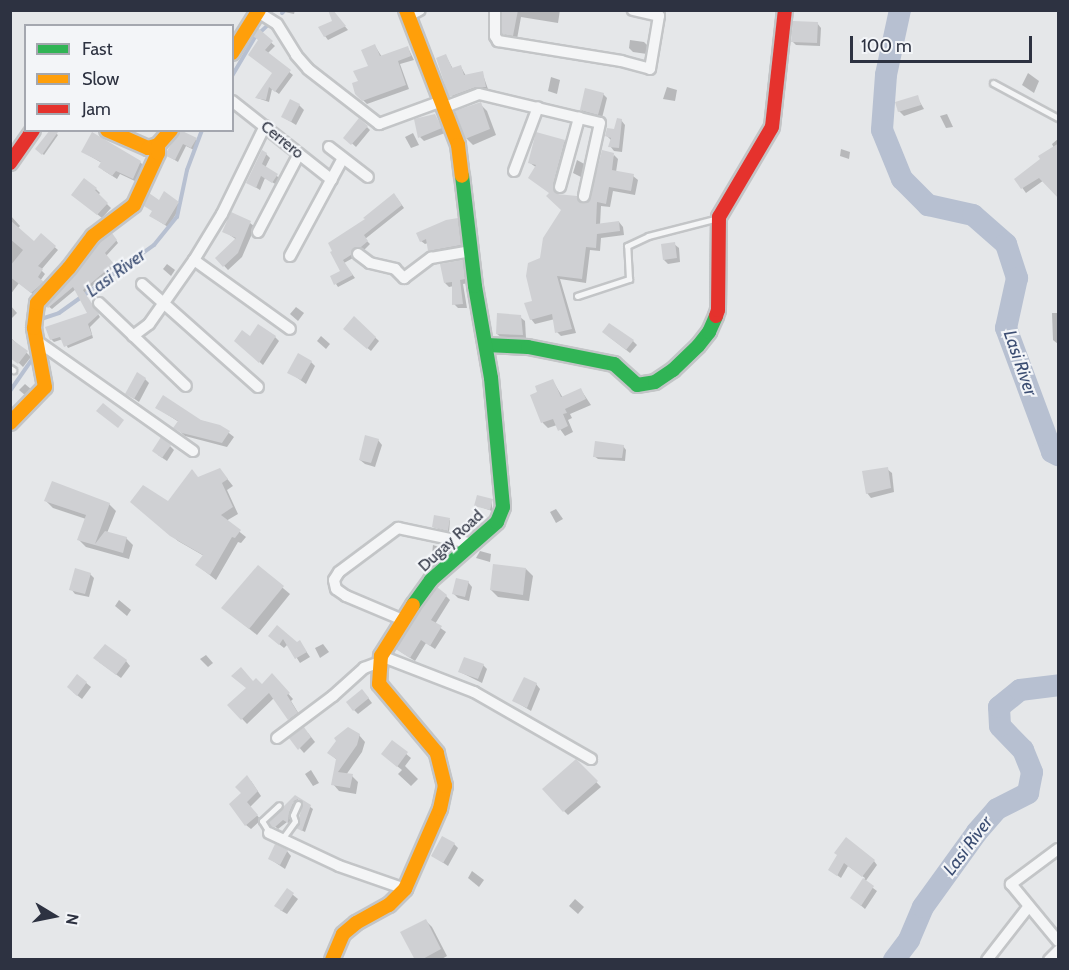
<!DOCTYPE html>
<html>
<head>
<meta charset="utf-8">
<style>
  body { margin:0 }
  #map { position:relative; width:1069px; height:970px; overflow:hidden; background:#e5e7e9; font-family:Cabin,sans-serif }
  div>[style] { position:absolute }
  .shadow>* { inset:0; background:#0003 }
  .stream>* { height:4px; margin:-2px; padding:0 2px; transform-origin:2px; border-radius:2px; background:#b7c0d1 }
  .river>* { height:22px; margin:-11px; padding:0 11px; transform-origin:11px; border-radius:11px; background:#b7c0d1 }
  .building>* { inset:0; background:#cfd0d3 }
  .roads { filter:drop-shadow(2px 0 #c3c5c7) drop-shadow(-2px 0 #c3c5c7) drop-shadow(0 2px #c3c5c7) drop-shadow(0 -2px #c3c5c7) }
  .lane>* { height:5px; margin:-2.5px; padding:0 2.5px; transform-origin:2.5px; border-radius:2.5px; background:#f4f5f6 }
  .street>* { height:10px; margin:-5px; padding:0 5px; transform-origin:5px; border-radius:5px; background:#f4f5f6 }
  .fast>* { height:14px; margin:-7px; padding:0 7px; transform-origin:7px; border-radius:7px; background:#30b455 }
  .slow>* { height:14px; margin:-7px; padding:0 7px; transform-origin:7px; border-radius:7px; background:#ff9f0a }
  .jam>* { height:14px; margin:-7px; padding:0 7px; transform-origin:7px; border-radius:7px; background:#e5322d }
  span { translate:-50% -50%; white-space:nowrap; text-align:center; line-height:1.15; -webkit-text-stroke:4.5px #f3f5f8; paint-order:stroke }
  .street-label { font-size:16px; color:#2d3241 }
  .water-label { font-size:18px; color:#3b4d72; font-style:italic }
  .frame { position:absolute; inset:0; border:12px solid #2d3241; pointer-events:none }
  .legend { position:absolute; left:24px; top:24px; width:210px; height:108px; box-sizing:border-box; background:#f3f5f8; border:2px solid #a4a7af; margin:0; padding:8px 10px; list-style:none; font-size:18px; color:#2d3241 }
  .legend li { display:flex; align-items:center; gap:12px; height:30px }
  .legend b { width:30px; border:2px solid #a4a7af }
  .north { position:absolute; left:24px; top:886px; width:60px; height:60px; -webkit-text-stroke:4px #f3f5f8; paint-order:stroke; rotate:100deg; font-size:16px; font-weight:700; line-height:24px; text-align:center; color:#2d3241 }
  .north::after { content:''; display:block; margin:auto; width:21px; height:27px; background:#2d3241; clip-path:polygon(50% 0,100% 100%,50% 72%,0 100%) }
  .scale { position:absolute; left:850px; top:36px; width:182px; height:27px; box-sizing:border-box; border:3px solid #2d3241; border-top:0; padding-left:8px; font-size:18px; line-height:21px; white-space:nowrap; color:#2d3241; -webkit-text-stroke:4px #f3f5f8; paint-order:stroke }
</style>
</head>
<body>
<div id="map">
  <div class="shadow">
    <i style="clip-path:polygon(275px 10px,295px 10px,294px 14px)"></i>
    <i style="clip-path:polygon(331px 10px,348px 30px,328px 40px,325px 36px,333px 21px)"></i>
    <i style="clip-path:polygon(506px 10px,560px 10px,558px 23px,521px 17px,517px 39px,509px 38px,504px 34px)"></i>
    <i style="clip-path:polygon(817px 23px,821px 28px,820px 46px,796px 45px,792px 41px)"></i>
    <i style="clip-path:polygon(258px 31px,275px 46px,267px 54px,293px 75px,279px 94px,272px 89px,269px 102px,257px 98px,273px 74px,259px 40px)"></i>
    <i style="clip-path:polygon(630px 40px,644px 42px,649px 47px,647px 54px,633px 52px,629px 48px)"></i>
    <i style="clip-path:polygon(375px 46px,382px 57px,408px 48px,414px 60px,400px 64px,409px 89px,367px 104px,356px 93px,370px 67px)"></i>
    <i style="clip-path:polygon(446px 56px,453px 69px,461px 67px,466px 76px,482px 72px,488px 89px,480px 90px,454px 100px,438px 59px)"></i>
    <i style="clip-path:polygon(1028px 73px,1039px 81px,1034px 93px,1022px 85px)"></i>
    <i style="clip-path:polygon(551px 77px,560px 80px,557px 94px,548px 91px)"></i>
    <i style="clip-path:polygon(667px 87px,677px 90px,675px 101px,663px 99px)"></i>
    <i style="clip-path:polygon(603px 94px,607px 98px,602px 118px,586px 114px,581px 110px)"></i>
    <i style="clip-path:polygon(917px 97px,924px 109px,904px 116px,899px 111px)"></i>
    <i style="clip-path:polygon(480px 104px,487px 111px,496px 135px,473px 145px,466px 138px)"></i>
    <i style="clip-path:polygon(299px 105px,304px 110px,296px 125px,283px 117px)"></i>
    <i style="clip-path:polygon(947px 114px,953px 127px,946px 128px,940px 116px)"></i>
    <i style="clip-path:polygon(434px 115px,445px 133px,424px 141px,420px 137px)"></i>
    <i style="clip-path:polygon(621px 120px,625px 125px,622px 152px,614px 151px,610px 146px,612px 141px,606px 135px,615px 130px)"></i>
    <i style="clip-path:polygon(367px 127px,370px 130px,356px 147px,345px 137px)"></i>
    <i style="clip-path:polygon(52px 130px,58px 135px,44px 155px,37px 149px)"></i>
    <i style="clip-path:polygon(180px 130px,199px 142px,194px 150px,186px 146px,178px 162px,168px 156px)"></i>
    <i style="clip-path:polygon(413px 133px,419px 145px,411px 148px,405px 137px)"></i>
    <i style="clip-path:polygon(1058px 139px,1058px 170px,1026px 193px,1016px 179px,1042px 160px,1054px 148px,1052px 144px)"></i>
    <i style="clip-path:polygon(564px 141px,569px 146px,557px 191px,559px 196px,582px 205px,590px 203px,614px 155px,618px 159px,616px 172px,633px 176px,638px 180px,635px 195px,613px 191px,610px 207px,601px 206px,600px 225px,619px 222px,623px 227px,624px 235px,601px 238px,600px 251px,590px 250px,586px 283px,560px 279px,576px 333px,561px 336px,557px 332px,555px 319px,535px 324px,531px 319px,541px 259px,562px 210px,537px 168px,530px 163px)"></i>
    <i style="clip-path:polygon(841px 149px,850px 152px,849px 159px,840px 156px)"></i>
    <i style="clip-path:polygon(83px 152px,140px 162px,144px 166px,137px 182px,120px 174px,117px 179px,103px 170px,102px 163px)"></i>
    <i style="clip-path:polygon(266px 154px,270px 158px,265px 168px,281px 179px,277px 185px,265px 178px,260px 190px,247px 182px)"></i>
    <i style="clip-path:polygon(577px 160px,588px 166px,585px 179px,573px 173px)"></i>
    <i style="clip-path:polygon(96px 189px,100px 193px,98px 195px,111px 208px,102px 218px,78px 199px)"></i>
    <i style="clip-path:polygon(397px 198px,404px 208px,365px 239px,370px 244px,364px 250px,357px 250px,353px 258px,344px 263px,355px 278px,338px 287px,336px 284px,342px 272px,334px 252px)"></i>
    <i style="clip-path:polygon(159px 202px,178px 203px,181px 206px,168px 227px,154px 218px)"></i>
    <i style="clip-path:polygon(10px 215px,20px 226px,18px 228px,34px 243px,41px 235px,58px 250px,41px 270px,45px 274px,40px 281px,46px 286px,35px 296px,19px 283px,10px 295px)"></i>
    <i style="clip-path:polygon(457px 220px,460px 223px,464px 248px,432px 254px,428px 243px,425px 244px,421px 241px)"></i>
    <i style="clip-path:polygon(250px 223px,255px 227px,242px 257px,228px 270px,217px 258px,237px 240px,224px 231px)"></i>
    <i style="clip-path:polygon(114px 237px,118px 243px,106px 256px,115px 267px,84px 293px,100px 317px,90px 327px,93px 338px,68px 348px,63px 339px,54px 342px,51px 339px,89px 314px,76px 289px,52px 309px,48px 306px)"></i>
    <i style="clip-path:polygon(674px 244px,679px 248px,680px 262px,668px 264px,664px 260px)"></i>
    <i style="clip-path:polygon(462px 262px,467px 266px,469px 283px,463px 284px,467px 308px,458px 308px,454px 304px,454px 286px,449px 287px,445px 283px)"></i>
    <i style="clip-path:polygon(167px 264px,175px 270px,171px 276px,163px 269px)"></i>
    <i style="clip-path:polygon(10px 305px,17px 313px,10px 320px)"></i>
    <i style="clip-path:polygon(296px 307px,304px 313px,298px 321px,290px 314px)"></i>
    <i style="clip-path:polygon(1052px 313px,1058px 313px,1058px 344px,1053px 340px)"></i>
    <i style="clip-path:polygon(520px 317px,525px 321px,526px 338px,502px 338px,497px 334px)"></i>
    <i style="clip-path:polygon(354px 318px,379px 341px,371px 351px,348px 332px)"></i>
    <i style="clip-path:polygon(321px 336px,330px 344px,326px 349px,317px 341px)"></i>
    <i style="clip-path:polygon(608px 336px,633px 341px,637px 345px,630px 353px)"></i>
    <i style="clip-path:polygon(10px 337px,31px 357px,23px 367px,10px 354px)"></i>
    <i style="clip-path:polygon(275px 337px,279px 341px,263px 365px,236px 341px)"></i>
    <i style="clip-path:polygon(311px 362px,315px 366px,306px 384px,289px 372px)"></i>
    <i style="clip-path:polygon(145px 379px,149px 383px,139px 402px,126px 393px)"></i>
    <i style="clip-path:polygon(553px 381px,563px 398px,581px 390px,591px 405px,570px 414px,572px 418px,568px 420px,573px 432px,565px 436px,557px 425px,548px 428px,543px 423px,532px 396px)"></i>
    <i style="clip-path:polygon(25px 384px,32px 390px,26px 396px,19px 390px)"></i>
    <i style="clip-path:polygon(157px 408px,220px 426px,234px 437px,227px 447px,185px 436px,175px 427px,179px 422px)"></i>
    <i style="clip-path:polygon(378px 440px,382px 445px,375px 467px,365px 464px,360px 460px)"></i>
    <i style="clip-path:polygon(170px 446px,174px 450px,167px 461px,158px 455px)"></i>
    <i style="clip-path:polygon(623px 446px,626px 450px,625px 461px,598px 459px,594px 456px)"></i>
    <i style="clip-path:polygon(887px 469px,892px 473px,894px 492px,871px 498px,867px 493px)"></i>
    <i style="clip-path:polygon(225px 476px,233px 486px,227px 490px,238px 514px,226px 521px,246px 537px,241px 543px,238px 542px,216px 580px,197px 565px,204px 556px,178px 541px,138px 507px,168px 503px,198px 479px)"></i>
    <i style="clip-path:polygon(492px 500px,492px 511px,475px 505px)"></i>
    <i style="clip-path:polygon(46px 501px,109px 504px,116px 511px,107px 533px,126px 538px,133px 545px,129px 559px,86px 547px,79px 540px,86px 519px,53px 508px)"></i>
    <i style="clip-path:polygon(556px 509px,563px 519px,556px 523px,550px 512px)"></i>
    <i style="clip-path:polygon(450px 520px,449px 532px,433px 527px)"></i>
    <i style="clip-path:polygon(433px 545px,445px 549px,444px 558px,432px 554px)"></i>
    <i style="clip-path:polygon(480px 551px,491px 554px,490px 562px,476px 558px)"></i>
    <i style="clip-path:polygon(258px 567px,290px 594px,257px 635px,223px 608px)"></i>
    <i style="clip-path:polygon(526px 569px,533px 576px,529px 601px,498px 597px,491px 590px)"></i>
    <i style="clip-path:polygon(90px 574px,94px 578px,89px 597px,75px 594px,71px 589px)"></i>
    <i style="clip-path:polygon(468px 582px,472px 587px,469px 601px,458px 598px,454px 594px)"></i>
    <i style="clip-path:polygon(446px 596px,450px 600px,435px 624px,446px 632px,435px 649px,426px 643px,415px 661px,401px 652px,396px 648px)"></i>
    <i style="clip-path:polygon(119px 600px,131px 610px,127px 616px,115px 606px)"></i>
    <i style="clip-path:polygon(277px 627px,297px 644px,300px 642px,310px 657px,300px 663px,288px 644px,284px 648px,274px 640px)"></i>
    <i style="clip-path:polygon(323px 644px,329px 652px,320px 658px,315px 648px)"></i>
    <i style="clip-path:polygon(206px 655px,213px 663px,208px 667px,200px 659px)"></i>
    <i style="clip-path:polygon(126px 661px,130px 666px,121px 678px,99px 662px)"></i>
    <i style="clip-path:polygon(483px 665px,487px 669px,482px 683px,460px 672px)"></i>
    <i style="clip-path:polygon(78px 676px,91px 687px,82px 699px,73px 692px)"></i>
    <i style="clip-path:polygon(272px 676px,293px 699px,291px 701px,302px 719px,294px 724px,274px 698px,247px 724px,229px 705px,262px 686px)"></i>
    <i style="clip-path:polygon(536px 684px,540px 689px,531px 711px,513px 700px)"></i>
    <i style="clip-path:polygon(366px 695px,372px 703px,358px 714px,354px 710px)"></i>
    <i style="clip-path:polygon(308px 733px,315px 742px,304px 753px,291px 738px)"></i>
    <i style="clip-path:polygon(359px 735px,365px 742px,362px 752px,346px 775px,352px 776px,358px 782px,356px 794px,339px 791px,333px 784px,337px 760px,329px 753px)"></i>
    <i style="clip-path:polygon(392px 742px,411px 758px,405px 766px,418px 779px,411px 786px,398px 774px,402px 770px,387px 758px)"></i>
    <i style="clip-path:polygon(576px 761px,601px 787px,568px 815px,564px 811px)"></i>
    <i style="clip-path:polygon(311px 770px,319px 783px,313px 786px,305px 774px)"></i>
    <i style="clip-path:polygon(251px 781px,261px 796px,250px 807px,261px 820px,251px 829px,246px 825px,243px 794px)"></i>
    <i style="clip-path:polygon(296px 797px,299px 799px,291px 804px,302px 801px,313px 809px,305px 832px,301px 830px,303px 802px,296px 805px,291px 824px,287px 822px,278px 829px,270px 822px)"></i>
    <i style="clip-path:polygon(454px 844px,458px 848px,448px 866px,433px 856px)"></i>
    <i style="clip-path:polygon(287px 851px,291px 856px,285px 869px,270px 859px)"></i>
    <i style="clip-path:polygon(838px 855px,874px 861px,877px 865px,865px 882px,877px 891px,865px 909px,852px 898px,865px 878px,848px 866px,841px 878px,830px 870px)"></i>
    <i style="clip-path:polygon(472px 871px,484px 880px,479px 887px,468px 878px)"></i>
    <i style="clip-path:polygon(287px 890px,298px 899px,287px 914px,280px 910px)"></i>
    <i style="clip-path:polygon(575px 899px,584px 907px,578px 914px,569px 906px)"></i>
    <i style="clip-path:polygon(425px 920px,432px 927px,447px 956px,440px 960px,417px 960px)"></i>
  </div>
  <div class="stream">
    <i style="left:282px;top:13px;width:4px;rotate:-45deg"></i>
    <i style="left:232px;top:76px;width:45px;rotate:-59.5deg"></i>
    <i style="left:255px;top:37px;width:16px;rotate:-43deg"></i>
    <i style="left:38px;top:320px;width:22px;rotate:-18deg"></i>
    <i style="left:59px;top:313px;width:117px;rotate:-35.6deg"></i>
    <i style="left:154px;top:245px;width:36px;rotate:-51deg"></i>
    <i style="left:177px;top:217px;width:48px;rotate:-78deg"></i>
    <i style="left:187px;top:170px;width:43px;rotate:-69.4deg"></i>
    <i style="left:10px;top:391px;width:40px;rotate:-55.1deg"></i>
    <i style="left:33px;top:358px;width:4px;rotate:-90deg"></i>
  </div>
  <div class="river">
    <i style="left:900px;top:10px;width:66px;rotate:102.2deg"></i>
    <i style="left:886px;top:75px;width:55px;rotate:94.2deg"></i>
    <i style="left:882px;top:130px;width:53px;rotate:67.8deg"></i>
    <i style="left:902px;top:179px;width:37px;rotate:45deg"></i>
    <i style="left:928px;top:205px;width:46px;rotate:12.5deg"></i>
    <i style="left:973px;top:215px;width:44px;rotate:41.3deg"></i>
    <i style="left:1006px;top:244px;width:36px;rotate:72deg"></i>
    <i style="left:1017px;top:278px;width:51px;rotate:102.4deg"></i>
    <i style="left:1006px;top:328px;width:132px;rotate:69.6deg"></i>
    <i style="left:1052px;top:452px;width:7px;rotate:27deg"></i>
    <i style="left:894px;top:960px;width:25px;rotate:-53deg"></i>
    <i style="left:909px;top:940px;width:36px;rotate:-67deg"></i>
    <i style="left:923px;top:907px;width:92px;rotate:-54.2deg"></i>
    <i style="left:977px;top:832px;width:30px;rotate:-49deg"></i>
    <i style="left:997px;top:809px;width:35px;rotate:-27deg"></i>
    <i style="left:1028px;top:793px;width:21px;rotate:-79deg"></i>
    <i style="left:1032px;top:772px;width:24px;rotate:-112deg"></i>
    <i style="left:1023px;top:750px;width:33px;rotate:-134deg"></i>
    <i style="left:1000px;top:726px;width:19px;rotate:-93deg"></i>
    <i style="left:999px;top:707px;width:27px;rotate:-39deg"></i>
    <i style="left:1020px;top:690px;width:38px;rotate:-7deg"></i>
  </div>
  <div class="building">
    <i style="clip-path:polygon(328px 10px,333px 10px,346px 26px,324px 37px,318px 27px,332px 21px)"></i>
    <i style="clip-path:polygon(502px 10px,518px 10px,513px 36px,502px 34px)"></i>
    <i style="clip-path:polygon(793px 21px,818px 22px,817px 43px,791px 42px)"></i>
    <i style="clip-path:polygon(258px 28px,273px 41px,265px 50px,291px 70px,275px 92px,269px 87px,266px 100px,255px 98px,272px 73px,248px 55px,258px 40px,253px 36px)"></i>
    <i style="clip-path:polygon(375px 44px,380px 56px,408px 46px,411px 56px,398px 61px,406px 85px,362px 101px,355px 94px,352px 83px,358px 81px,353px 71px,368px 66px,361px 50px)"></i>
    <i style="clip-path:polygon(446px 54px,452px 68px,461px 65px,464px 75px,483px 71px,486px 87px,476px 87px,449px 97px,436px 58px)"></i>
    <i style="clip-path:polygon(585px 88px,604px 93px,598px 115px,580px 110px)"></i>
    <i style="clip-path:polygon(918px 95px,921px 105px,898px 112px,895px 102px)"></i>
    <i style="clip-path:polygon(290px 99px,300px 104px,291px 122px,281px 117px)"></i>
    <i style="clip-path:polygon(481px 102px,490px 129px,465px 139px,455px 111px)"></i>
    <i style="clip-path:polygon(435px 114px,442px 128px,418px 138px,414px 119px)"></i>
    <i style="clip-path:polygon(359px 118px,368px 126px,351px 145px,343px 138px)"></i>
    <i style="clip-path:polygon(617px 118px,622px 119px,619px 148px,608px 147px,611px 138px,605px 136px,607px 128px,614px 129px)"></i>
    <i style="clip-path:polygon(50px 130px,58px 132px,42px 155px,35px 149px)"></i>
    <i style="clip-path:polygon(180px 130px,197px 138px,191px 148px,183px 144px,175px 160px,166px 156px,167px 151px)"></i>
    <i style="clip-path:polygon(92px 132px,141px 161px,133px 179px,116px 171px,112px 176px,98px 167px,101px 162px,81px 152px)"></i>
    <i style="clip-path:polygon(536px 132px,565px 140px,553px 185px,557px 194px,577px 196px,582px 203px,589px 201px,602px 150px,614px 153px,612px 170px,634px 174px,631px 191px,609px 187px,606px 204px,597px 202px,596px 224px,619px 221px,620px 231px,597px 234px,596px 248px,586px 247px,582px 279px,557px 276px,572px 329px,555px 333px,552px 314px,530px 320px,524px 303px,532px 301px,526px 276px,528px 263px,540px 258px,543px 238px,561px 210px,546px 196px,549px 193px,528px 178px,536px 165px,528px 163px)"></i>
    <i style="clip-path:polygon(1059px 143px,1059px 199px,1039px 178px,1021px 189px,1014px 179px,1040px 159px,1038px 156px)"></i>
    <i style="clip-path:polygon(262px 150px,267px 153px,262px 164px,278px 174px,272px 183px,261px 176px,256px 188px,246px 183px)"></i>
    <i style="clip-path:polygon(84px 178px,97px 188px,95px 190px,108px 203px,97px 215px,71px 195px)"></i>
    <i style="clip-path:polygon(164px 191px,179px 202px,165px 225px,149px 216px,152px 211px,144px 206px,149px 193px,159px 200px)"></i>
    <i style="clip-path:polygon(394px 193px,402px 205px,364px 235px,368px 241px,361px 247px,355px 247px,351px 255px,343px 260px,353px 275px,334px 285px,330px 276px,340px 271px,330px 252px,332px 251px,328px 243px,365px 219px,363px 218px)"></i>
    <i style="clip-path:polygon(231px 212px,251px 221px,238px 253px,223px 267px,215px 258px,236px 238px,222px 232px)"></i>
    <i style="clip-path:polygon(458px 218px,461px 245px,428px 251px,426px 239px,420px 242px,416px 233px,446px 220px)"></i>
    <i style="clip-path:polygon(10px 220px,34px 241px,41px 233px,56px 246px,38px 266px,43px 269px,38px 277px,44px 282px,31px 293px,10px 277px,10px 266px,23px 250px,10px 239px)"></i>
    <i style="clip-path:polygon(112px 233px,117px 240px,105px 253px,114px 264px,83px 290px,99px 314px,88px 324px,92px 335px,64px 347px,60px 337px,50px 340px,45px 327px,87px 313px,73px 287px,48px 308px,46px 306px,99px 242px)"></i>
    <i style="clip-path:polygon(675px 242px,677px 258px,663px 260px,661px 244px)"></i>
    <i style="clip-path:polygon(463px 260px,465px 279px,460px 280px,463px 304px,452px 305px,452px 282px,444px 283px,440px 264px)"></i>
    <i style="clip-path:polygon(497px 313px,521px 315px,523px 335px,496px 334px)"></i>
    <i style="clip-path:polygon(354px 316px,376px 337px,367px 349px,343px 329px)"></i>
    <i style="clip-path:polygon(609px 323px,634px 340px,626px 350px,602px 332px)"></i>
    <i style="clip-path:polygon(258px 324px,276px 336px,259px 363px,234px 341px,242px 330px,250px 336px)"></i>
    <i style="clip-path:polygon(10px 338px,28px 351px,18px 364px,10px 358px)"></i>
    <i style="clip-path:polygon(298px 353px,312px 361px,301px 380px,287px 373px)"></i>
    <i style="clip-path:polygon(137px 372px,146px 378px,134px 399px,125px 394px)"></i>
    <i style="clip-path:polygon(553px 379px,561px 397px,581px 388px,586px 399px,565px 409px,567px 413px,563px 414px,568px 426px,558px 431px,553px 419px,541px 423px,530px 395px,537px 392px,535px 386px)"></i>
    <i style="clip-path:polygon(163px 395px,201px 420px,220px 425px,230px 431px,222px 443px,182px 433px,173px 428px,178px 421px,155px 408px)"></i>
    <i style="clip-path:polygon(103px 403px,124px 420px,118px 428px,96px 411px)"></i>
    <i style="clip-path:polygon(365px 435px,379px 439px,371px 463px,359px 460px)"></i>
    <i style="clip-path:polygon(161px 437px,171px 445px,162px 458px,152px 451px)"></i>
    <i style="clip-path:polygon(595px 441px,624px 445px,622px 458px,593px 457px)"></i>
    <i style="clip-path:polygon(888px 467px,891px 488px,866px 494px,862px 471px)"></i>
    <i style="clip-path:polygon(220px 468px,228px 479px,222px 483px,233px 507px,221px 515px,241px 530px,235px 538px,232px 537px,210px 575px,195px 565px,203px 555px,170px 536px,130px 502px,143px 485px,168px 501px,192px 469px,198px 477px)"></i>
    <i style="clip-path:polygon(52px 481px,110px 503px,95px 544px,105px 531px,127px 537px,123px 553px,77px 540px,86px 515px,44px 501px)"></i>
    <i style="clip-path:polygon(477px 495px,493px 499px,490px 510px,474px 506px)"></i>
    <i style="clip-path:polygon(434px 515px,450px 518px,448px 531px,432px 527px)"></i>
    <i style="clip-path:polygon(493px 564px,526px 568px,523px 595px,490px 590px)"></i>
    <i style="clip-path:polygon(258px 565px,284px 586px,249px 629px,221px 608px)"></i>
    <i style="clip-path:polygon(75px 568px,91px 573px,85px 594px,69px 590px)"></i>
    <i style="clip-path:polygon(456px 578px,469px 581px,465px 597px,452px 594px)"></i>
    <i style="clip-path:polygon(437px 587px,447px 595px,431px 620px,442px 626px,430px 646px,421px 640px,410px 658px,394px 648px)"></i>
    <i style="clip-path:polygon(277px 625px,297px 642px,300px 640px,307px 652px,295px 659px,283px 639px,279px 645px,268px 636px)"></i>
    <i style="clip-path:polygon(105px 644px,127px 660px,116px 675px,93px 658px)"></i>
    <i style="clip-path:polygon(464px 657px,484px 664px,478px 679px,458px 672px)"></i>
    <i style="clip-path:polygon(241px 667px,253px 681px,256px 678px,262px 684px,272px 673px,290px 693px,287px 695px,298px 713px,288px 720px,269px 693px,241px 720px,227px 705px,246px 688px,231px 676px)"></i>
    <i style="clip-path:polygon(77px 674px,87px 682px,77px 696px,67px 687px)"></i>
    <i style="clip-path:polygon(524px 677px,537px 683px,527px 708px,512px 701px)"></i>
    <i style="clip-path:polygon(362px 689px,369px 698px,353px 711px,346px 702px)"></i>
    <i style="clip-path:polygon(304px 727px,311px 737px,298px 750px,289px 738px)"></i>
    <i style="clip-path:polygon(348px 727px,360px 734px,357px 745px,338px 772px,353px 774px,350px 788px,331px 785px,336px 759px,327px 753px,336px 741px,334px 738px)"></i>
    <i style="clip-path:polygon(392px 740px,408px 752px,397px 767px,381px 754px)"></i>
    <i style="clip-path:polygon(576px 759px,598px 781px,563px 812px,542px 789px)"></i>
    <i style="clip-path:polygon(247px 775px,258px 791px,247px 802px,258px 815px,245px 826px,229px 804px,241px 793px,235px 787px)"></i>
    <i style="clip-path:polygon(295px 795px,311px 805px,302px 831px,296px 828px,303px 804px,298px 799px,294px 801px,289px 813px,288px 823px,283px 820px,275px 827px,271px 826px,268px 822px)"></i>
    <i style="clip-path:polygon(442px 836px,455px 843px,443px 863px,431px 856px)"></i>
    <i style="clip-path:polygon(846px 837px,875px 860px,862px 877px,844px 863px,837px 876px,828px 870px,837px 855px,834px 853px)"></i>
    <i style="clip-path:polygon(275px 844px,288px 850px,280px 865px,268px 859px)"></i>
    <i style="clip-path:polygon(863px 878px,874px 886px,861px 906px,850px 898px)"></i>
    <i style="clip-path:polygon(287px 888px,294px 893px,282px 911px,274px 906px)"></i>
    <i style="clip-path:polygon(426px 919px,441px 949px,421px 960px,415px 960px,400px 932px)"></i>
  </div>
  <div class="roads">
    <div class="lane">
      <i style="left:993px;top:83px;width:74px;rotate:28.3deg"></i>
      <i style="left:577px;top:296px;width:55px;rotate:-18.1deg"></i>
      <i style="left:629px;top:279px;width:33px;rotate:-93deg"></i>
      <i style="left:627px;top:246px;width:23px;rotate:-25deg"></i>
      <i style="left:648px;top:236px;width:72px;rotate:-14.4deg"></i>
      <i style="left:10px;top:368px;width:4px;rotate:34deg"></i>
      <i style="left:269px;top:832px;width:13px;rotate:-122deg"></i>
      <i style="left:262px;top:821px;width:23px;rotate:-43deg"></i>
      <i style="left:282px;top:839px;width:22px;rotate:-54deg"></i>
      <i style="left:295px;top:821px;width:6px;rotate:-108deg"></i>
      <i style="left:293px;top:815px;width:12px;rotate:-66deg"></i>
    </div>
    <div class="street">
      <i style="left:495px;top:10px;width:26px;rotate:90deg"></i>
      <i style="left:495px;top:36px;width:6px;rotate:59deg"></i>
      <i style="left:498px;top:41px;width:125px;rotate:9.2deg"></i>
      <i style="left:621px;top:61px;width:30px;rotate:15deg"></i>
      <i style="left:650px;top:69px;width:54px;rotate:-80.4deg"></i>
      <i style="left:659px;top:16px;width:27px;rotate:-167deg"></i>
      <i style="left:258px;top:12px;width:22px;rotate:32deg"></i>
      <i style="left:277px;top:24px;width:36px;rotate:58deg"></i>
      <i style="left:296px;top:55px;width:18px;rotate:49deg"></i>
      <i style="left:308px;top:69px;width:90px;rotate:37.8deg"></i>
      <i style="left:379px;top:124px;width:67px;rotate:-20.1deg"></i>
      <i style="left:408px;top:16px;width:13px;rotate:-27deg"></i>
      <i style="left:232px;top:101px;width:127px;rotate:38.3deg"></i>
      <i style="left:445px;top:107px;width:36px;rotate:-21deg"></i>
      <i style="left:479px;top:94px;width:124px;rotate:13.5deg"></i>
      <i style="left:600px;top:123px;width:75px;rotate:102.4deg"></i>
      <i style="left:329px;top:147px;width:49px;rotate:37.6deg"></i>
      <i style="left:514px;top:171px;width:68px;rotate:-69.4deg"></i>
      <i style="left:560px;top:187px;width:72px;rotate:-74.6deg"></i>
      <i style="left:258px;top:232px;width:88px;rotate:-62.3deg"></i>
      <i style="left:358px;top:254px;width:15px;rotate:37deg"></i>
      <i style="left:370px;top:263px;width:26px;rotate:13deg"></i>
      <i style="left:395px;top:269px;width:13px;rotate:45deg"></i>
      <i style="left:404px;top:278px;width:34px;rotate:-37deg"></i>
      <i style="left:431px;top:258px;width:41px;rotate:-9.9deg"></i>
      <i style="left:290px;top:256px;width:111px;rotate:-61.6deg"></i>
      <i style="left:194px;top:260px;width:118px;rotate:35.7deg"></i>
      <i style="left:142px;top:284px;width:155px;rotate:41.6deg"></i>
      <i style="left:99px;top:303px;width:120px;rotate:43.7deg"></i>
      <i style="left:133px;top:336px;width:20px;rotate:-37deg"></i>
      <i style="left:149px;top:324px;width:78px;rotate:-54.9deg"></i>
      <i style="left:194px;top:260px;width:54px;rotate:-58.7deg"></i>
      <i style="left:222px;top:214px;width:98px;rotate:-64deg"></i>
      <i style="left:37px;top:341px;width:191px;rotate:35.2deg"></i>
      <i style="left:403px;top:620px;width:62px;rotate:-157.2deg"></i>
      <i style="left:346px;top:596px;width:12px;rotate:-145deg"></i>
      <i style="left:336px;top:589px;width:9px;rotate:-103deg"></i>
      <i style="left:334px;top:580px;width:9px;rotate:-58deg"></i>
      <i style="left:339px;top:572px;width:74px;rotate:-36.7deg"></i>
      <i style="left:398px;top:528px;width:78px;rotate:11.9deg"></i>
      <i style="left:381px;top:656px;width:100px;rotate:21.2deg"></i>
      <i style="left:474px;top:692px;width:135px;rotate:29.8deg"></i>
      <i style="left:277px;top:738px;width:70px;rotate:-36.9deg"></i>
      <i style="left:333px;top:696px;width:42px;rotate:-42.1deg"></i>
      <i style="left:364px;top:668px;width:17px;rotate:-21deg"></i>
      <i style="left:269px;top:833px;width:77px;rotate:25.2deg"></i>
      <i style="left:339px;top:866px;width:70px;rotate:19.2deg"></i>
      <i style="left:1058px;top:849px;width:59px;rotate:143.3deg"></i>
      <i style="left:1011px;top:884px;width:74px;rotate:50.5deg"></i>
      <i style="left:987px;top:960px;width:68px;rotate:-52.1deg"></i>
      <i style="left:1049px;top:960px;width:13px;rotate:-45deg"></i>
    </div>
    <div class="fast">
      <i style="left:487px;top:345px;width:41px;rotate:2.8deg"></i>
      <i style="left:528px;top:347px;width:88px;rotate:11.2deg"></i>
      <i style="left:614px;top:364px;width:31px;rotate:42deg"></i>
      <i style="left:637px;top:385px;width:18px;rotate:-9deg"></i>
      <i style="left:655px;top:382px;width:22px;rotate:-34deg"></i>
      <i style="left:673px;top:370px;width:35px;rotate:-44deg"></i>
      <i style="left:698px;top:346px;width:18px;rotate:-52deg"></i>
      <i style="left:709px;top:332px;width:17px;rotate:-66deg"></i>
      <i style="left:413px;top:605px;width:31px;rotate:-54deg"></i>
      <i style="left:431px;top:580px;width:88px;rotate:-41.3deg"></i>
      <i style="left:497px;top:522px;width:16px;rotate:-68deg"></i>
      <i style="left:503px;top:507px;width:130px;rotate:-95.3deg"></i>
      <i style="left:491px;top:378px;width:93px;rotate:-99.9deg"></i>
      <i style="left:475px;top:286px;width:111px;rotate:-96.7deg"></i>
    </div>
    <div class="slow">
      <i style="left:406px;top:10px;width:145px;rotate:68.9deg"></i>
      <i style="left:458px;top:145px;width:31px;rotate:83deg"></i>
      <i style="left:232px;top:53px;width:51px;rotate:-57.9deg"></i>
      <i style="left:107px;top:130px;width:45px;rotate:23.7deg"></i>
      <i style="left:148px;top:148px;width:10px;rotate:-17deg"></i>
      <i style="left:158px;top:145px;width:20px;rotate:-49deg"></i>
      <i style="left:10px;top:423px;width:50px;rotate:-45.8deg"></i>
      <i style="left:45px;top:387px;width:60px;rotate:-100.6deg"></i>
      <i style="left:34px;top:328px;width:25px;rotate:-83deg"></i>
      <i style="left:37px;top:303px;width:47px;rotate:-47.6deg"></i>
      <i style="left:69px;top:268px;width:40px;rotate:-53deg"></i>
      <i style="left:93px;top:236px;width:51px;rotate:-37.1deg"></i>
      <i style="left:134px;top:205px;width:57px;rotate:-65.2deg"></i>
      <i style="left:158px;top:153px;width:8px;rotate:-90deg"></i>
      <i style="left:332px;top:960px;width:28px;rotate:-67deg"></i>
      <i style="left:343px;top:934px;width:17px;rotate:-40deg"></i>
      <i style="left:356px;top:923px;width:38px;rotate:-29deg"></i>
      <i style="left:389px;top:905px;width:23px;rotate:-45deg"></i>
      <i style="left:405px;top:889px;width:87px;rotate:-66.4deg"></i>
      <i style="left:440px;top:809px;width:24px;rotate:-78deg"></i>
      <i style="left:445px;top:786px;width:34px;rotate:-104deg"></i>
      <i style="left:437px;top:753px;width:90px;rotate:-130deg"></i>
      <i style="left:379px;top:684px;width:28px;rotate:-86deg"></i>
      <i style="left:381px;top:656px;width:60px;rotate:-57.9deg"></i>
    </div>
    <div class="jam">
      <i style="left:10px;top:163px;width:40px;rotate:-55.1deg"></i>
      <i style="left:716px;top:316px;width:6px;rotate:-72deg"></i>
      <i style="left:718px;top:310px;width:93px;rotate:-89.4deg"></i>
      <i style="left:719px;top:217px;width:104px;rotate:-59.5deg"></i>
      <i style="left:772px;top:127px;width:118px;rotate:-83.7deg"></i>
    </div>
  </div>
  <div class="street-label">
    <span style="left:282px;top:140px;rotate:39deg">Cerrero</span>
    <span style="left:451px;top:541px;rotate:-43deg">Dugay Road</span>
  </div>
  <div class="water-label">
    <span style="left:116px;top:273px;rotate:-36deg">Lasi River</span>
    <span style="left:1020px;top:363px;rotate:71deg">Lasi River</span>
    <span style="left:968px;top:846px;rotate:-53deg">Lasi River</span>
  </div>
  <div class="frame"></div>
  <ul class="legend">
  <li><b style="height:8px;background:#30b455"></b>Fast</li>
  <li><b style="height:8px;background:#ff9f0a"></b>Slow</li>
  <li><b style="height:8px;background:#e5322d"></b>Jam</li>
  </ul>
  <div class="north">N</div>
  <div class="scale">100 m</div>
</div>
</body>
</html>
